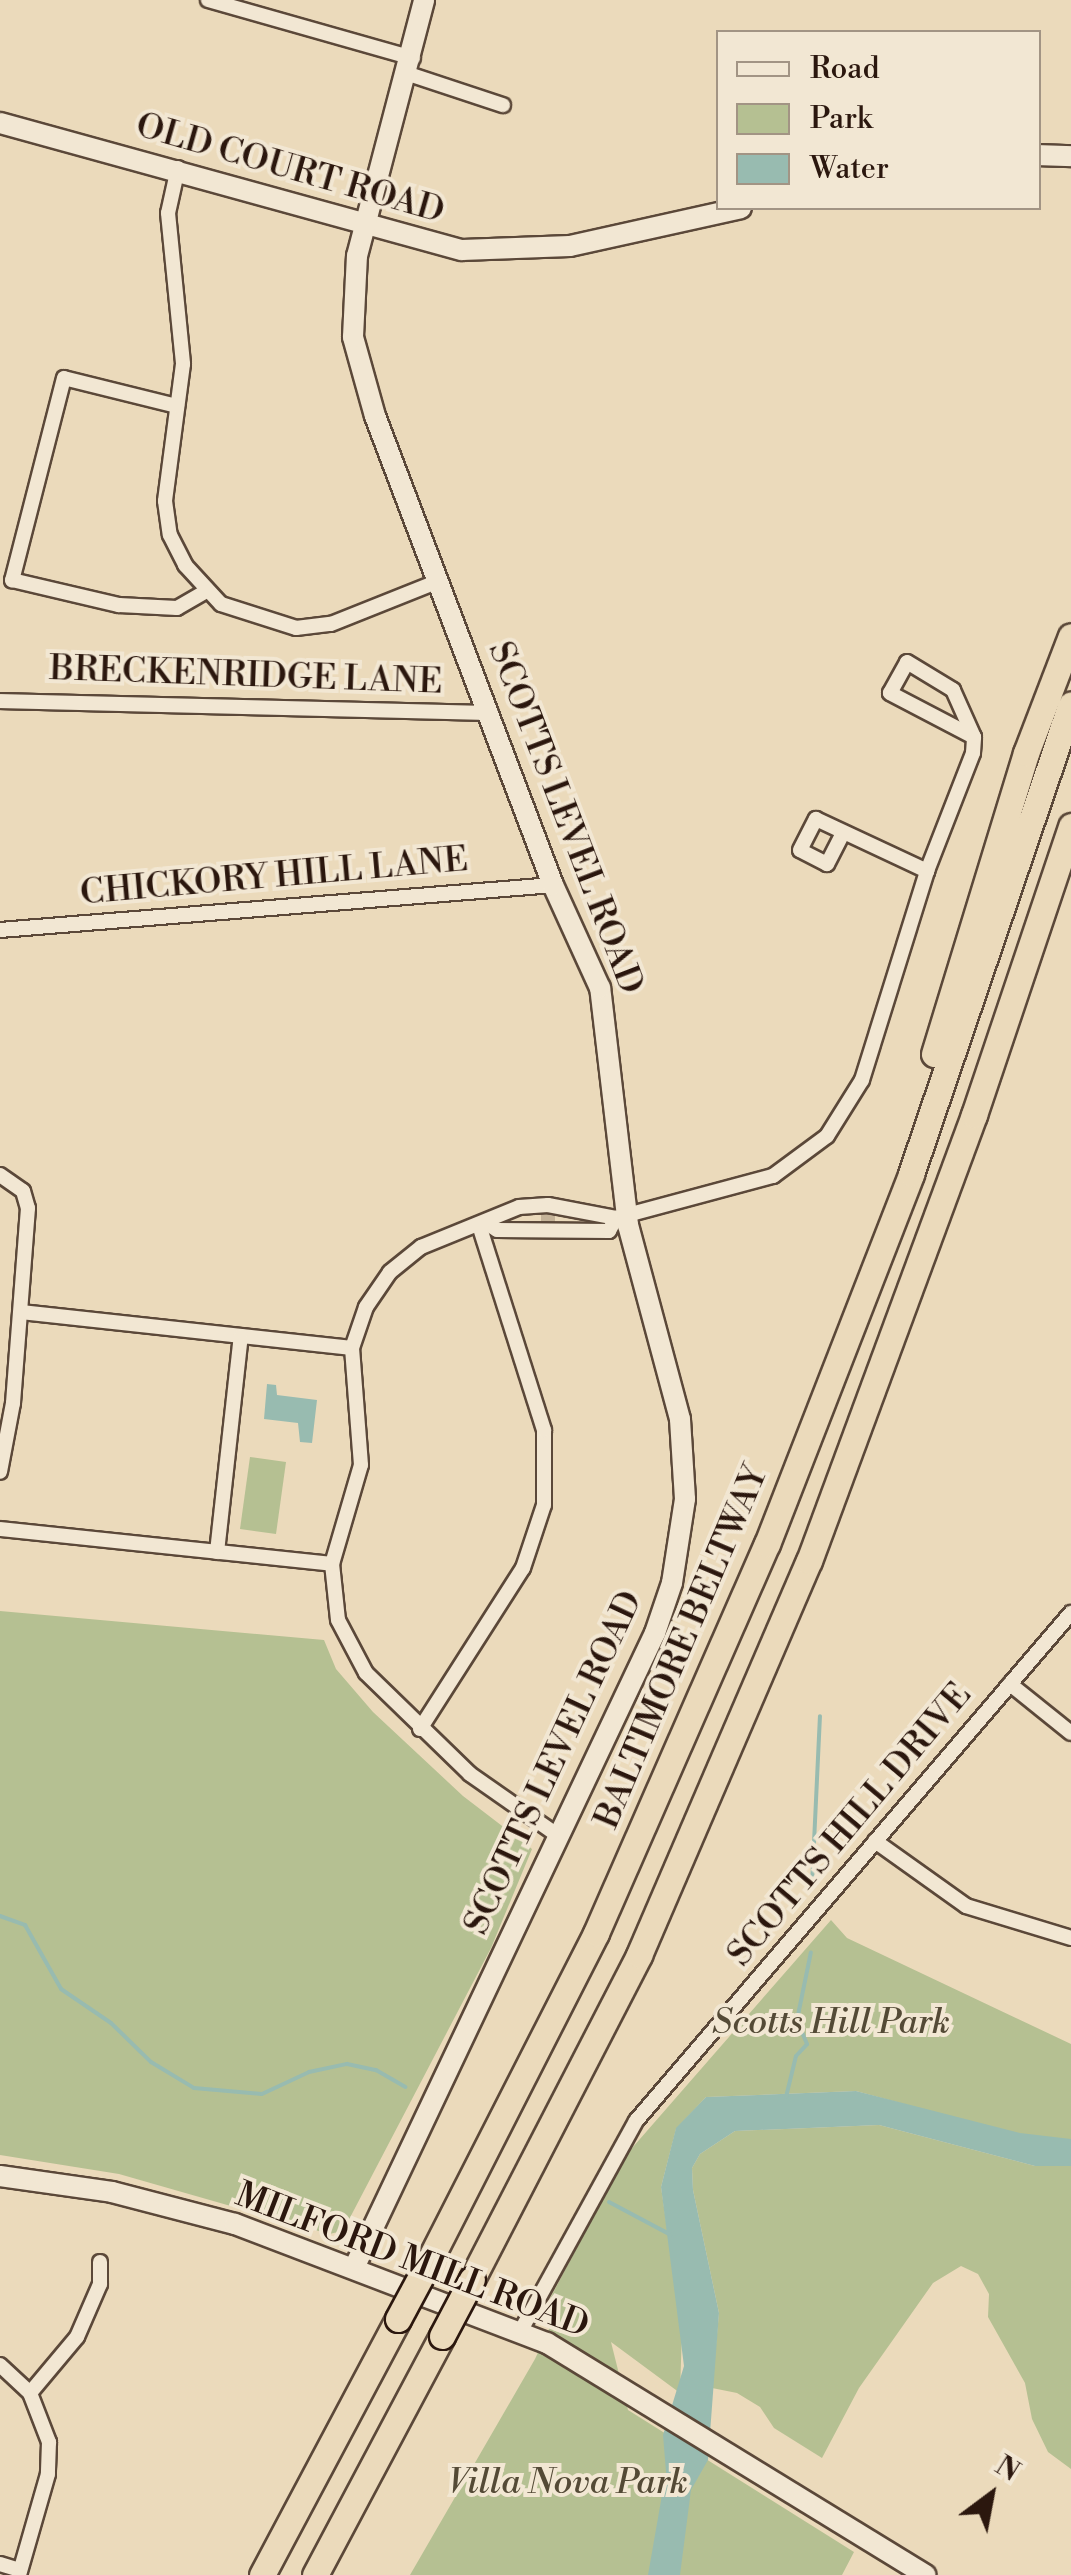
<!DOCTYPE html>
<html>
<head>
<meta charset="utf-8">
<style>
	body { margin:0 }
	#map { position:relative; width:1071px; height:2575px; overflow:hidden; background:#ebdabb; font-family:"Libre Bodoni",serif }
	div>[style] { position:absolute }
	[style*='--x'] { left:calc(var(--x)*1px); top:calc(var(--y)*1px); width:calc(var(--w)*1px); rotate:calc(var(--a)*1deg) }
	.green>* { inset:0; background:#b5c092 }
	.water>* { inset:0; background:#98bbb0 }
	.stream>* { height:4px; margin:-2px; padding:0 2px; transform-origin:2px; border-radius:2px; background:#98bbb0 }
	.street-tunnel>* { height:14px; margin-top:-7px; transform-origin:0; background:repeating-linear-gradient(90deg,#c5b398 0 14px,transparent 0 21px) }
	.roads { filter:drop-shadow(2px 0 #5b4839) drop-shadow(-2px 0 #5b4839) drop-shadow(0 2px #5b4839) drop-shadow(0 -2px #5b4839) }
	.street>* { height:14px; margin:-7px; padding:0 7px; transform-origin:7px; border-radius:7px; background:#f2e7d3 }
	.secondary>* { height:20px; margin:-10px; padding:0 10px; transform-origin:10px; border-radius:10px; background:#f2e7d3 }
	.highway>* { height:25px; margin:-12.5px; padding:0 12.5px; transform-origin:12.5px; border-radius:12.5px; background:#ebdabb }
	.bridges { filter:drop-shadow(2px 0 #2b170e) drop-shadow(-2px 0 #2b170e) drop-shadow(0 2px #2b170e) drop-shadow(0 -2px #2b170e) }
	.highway-bridge>* { height:25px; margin:-12.5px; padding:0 12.5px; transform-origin:12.5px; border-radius:12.5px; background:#ebdabb }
	span { translate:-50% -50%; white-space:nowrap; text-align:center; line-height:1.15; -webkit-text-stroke:8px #f2e7d3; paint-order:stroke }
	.street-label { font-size:35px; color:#2b170e }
	.park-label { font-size:35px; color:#544a36; font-style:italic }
	.legend { position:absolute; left:716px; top:30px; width:325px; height:180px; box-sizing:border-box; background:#f2e7d3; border:2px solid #a29484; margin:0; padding:12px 18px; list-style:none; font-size:30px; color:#2b170e }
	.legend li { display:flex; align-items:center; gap:20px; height:50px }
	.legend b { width:50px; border:2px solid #a29484 }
	.north { position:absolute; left:941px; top:2445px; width:100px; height:100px; -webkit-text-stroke:8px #f2e7d3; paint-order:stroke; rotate:32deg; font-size:28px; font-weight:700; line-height:40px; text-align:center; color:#2b170e }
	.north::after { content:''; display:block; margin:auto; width:35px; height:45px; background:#2b170e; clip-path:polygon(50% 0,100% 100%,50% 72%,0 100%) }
</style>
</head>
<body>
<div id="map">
	<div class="green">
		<i style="clip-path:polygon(250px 1457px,286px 1462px,276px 1534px,240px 1529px)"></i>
		<i style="clip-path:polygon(0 1611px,324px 1640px,336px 1669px,373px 1712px,463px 1796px,532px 1849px,491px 1948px,343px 2231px,329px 2234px,119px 2174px,0 2155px)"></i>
		<i style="clip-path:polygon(831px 1920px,847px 1938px,1071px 2044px,1071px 2149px,856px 2091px,706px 2097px,676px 2129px,661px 2187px,682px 2330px,680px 2393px,611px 2342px,628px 2410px,854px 2552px,842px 2575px,410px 2575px,535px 2359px,550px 2327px,546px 2306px,626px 2155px)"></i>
		<i style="clip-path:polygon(879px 2125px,1035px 2166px,1071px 2166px,1071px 2469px,1048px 2452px,1032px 2419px,1025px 2383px,988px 2317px,989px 2294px,978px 2274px,961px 2266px,933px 2283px,859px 2388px,822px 2458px,774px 2428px,760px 2407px,737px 2393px,712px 2388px,719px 2313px,693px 2190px,692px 2168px,700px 2154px,735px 2131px)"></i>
	</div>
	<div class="water">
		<i style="clip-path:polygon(267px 1384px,276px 1385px,277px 1395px,317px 1400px,312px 1443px,300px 1442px,298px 1423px,264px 1419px)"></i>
		<i style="clip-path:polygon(856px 2091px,1020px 2133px,1071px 2139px,1071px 2166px,1035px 2166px,879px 2125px,735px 2131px,700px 2154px,692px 2168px,693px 2190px,719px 2313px,708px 2460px,691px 2490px,680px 2575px,648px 2575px,666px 2472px,663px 2435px,684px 2366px,661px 2187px,676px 2128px,706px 2097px)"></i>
	</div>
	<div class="stream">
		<i style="--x:812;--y:1885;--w:169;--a:-87.3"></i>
		<i style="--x:0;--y:1916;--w:27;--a:20"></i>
		<i style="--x:25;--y:1925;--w:73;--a:60.6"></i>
		<i style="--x:61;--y:1989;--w:60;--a:34.2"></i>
		<i style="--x:111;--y:2023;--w:56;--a:44.3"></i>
		<i style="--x:151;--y:2062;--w:50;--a:31.2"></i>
		<i style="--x:194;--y:2088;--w:68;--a:5"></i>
		<i style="--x:262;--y:2094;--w:52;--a:-25.1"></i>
		<i style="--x:309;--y:2072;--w:39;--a:-12"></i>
		<i style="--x:347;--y:2064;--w:30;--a:12"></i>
		<i style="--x:376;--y:2070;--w:34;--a:30"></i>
		<i style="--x:786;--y:2097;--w:42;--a:-76.3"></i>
		<i style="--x:796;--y:2056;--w:16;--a:-47"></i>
		<i style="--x:807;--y:2044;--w:26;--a:-113"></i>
		<i style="--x:797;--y:2020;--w:69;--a:-78.4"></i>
		<i style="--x:609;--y:2202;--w:70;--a:28"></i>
	</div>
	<div class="street-tunnel">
		<i style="--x:541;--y:1215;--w:14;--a:0"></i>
	</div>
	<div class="roads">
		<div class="street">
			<i style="--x:208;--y:0;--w:213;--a:15.8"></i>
			<i style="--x:409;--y:74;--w:99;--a:18.3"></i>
			<i style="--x:178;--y:168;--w:46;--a:102.5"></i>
			<i style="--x:168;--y:213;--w:152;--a:84.3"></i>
			<i style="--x:183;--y:364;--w:138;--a:97.5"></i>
			<i style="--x:165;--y:501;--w:34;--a:82"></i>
			<i style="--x:170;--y:535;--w:34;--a:63"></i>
			<i style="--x:185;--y:565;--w:53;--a:47.3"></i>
			<i style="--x:221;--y:604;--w:79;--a:17.7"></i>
			<i style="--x:296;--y:628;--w:35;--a:-7"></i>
			<i style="--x:331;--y:624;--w:116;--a:-21.7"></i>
			<i style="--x:177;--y:406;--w:116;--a:-166.1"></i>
			<i style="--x:64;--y:378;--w:209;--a:104.4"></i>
			<i style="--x:12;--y:580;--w:110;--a:13.2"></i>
			<i style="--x:119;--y:605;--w:58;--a:3"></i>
			<i style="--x:177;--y:608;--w:32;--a:-30"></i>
			<i style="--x:0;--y:701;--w:491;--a:1.4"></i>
			<i style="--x:843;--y:833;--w:35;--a:117"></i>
			<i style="--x:827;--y:864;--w:30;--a:-153"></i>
			<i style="--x:800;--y:850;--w:35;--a:-63"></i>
			<i style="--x:816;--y:819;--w:123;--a:25.1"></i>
			<i style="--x:0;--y:930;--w:555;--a:-4.65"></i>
			<i style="--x:0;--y:1175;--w:28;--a:35"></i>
			<i style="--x:23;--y:1191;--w:18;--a:74"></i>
			<i style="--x:28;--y:1208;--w:196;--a:94.4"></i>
			<i style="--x:13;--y:1403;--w:70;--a:100.7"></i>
			<i style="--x:486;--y:1223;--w:13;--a:32"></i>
			<i style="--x:497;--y:1230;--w:112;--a:0.5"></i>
			<i style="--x:609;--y:1231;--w:15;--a:-62"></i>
			<i style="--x:616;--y:1218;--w:163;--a:-15"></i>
			<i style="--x:773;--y:1176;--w:67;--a:-36.5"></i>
			<i style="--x:827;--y:1136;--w:66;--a:-58"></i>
			<i style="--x:862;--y:1080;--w:219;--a:-72.7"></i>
			<i style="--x:927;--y:871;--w:127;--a:-68.7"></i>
			<i style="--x:973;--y:753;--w:16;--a:-86"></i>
			<i style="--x:974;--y:737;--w:95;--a:-152.4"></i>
			<i style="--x:890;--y:693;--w:35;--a:-61"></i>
			<i style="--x:907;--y:662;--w:54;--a:31.3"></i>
			<i style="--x:953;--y:690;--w:51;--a:65.9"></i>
			<i style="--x:21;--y:1312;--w:333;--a:6.2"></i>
			<i style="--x:0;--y:1529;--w:334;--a:6"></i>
			<i style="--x:217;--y:1552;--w:217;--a:-83.7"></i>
			<i style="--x:1010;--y:1684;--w:78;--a:38.8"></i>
			<i style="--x:420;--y:1729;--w:191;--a:-57.4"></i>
			<i style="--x:523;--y:1568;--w:66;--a:-71.6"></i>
			<i style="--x:544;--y:1505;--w:75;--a:-90"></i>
			<i style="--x:544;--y:1430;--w:215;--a:-107.6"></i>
			<i style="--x:560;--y:1837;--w:110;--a:-145"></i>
			<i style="--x:470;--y:1774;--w:145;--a:-135.8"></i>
			<i style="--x:366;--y:1673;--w:60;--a:-117.8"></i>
			<i style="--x:338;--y:1620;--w:56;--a:-96.1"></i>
			<i style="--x:332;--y:1564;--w:103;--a:-73.7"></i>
			<i style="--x:361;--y:1465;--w:117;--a:-94.4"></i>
			<i style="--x:352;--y:1348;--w:43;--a:-71.1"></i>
			<i style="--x:366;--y:1307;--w:42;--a:-55.6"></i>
			<i style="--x:390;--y:1272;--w:40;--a:-39"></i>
			<i style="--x:421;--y:1247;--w:106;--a:-22.2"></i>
			<i style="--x:519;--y:1207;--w:29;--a:-4"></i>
			<i style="--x:548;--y:1205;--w:69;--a:10.8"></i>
			<i style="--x:875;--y:1841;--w:112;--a:35.5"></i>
			<i style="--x:966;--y:1906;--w:110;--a:16.9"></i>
			<i style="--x:520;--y:2332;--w:241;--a:-61.2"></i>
			<i style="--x:636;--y:2121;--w:669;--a:-49.43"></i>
			<i style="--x:0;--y:2365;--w:41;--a:43"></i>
			<i style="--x:30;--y:2393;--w:53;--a:68.8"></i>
			<i style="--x:49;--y:2442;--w:32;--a:92"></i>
			<i style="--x:48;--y:2474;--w:105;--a:106"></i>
			<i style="--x:30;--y:2393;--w:73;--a:-50"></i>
			<i style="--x:77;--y:2337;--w:58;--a:-66.5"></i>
			<i style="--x:100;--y:2284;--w:22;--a:-90"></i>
			<i style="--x:0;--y:2564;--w:21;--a:17"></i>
		</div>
		<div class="secondary">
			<i style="--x:0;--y:123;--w:479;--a:15.4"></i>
			<i style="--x:462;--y:250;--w:108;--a:-2.1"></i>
			<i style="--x:570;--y:246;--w:175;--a:-12.5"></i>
			<i style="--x:1038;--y:155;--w:33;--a:2"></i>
			<i style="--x:0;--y:2176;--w:113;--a:8.1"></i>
			<i style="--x:112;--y:2192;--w:127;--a:14.6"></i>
			<i style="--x:235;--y:2224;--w:334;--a:20.9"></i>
			<i style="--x:547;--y:2343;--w:444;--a:31.5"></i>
			<i style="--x:354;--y:2268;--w:703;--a:-64.64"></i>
			<i style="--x:655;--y:1633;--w:53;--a:-71.2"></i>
			<i style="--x:672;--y:1583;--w:85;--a:-81.2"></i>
			<i style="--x:685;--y:1499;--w:80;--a:-93.6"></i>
			<i style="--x:680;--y:1419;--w:201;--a:-105"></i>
			<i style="--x:628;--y:1225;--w:239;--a:-96.7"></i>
			<i style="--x:600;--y:988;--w:113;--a:-114.5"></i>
			<i style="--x:553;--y:885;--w:502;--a:-110.78"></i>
			<i style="--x:375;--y:416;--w:82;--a:-105.6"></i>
			<i style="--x:353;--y:337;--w:81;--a:-87.2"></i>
			<i style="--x:357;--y:256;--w:265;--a:-75.3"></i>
		</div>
		<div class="highway">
			<i style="--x:934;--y:1054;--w:315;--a:-73"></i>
			<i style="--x:1026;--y:753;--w:125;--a:-69"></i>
			<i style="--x:428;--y:2263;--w:370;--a:-63"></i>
			<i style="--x:596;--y:1933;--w:425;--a:-66.3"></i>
			<i style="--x:767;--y:1544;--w:397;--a:-68.7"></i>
			<i style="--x:911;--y:1174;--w:496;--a:-71.2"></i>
			<i style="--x:472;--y:2279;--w:365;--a:-62.7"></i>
			<i style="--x:639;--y:1955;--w:429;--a:-66.7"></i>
			<i style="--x:809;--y:1561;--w:476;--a:-69.7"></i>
			<i style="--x:974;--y:1115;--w:305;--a:-71.4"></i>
			<i style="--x:262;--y:2575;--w:290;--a:-62"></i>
			<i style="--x:315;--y:2575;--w:271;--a:-62"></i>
		</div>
	</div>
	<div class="bridges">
		<div class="highway-bridge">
			<i style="--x:398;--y:2319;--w:64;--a:-61.8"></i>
			<i style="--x:442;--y:2336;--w:64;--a:-62.2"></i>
		</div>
	</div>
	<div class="street-label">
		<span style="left:290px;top:169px;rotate:16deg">OLD COURT ROAD</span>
		<span style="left:246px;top:676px;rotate:2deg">BRECKENRIDGE LANE</span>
		<span style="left:565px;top:818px;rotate:69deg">SCOTTS LEVEL ROAD</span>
		<span style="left:274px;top:877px;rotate:-5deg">CHICKORY HILL LANE</span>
		<span style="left:682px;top:1647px;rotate:-67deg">BALTIMORE BELTWAY</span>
		<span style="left:554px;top:1763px;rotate:-65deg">SCOTTS LEVEL ROAD</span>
		<span style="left:850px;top:1825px;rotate:-50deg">SCOTTS HILL DRIVE</span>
		<span style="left:412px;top:2261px;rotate:21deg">MILFORD MILL ROAD</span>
	</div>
	<div class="park-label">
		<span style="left:831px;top:2023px">Scotts Hill Park</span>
		<span style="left:568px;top:2483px">Villa Nova Park</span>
	</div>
	<ul class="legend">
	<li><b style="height:12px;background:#f2e7d3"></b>Road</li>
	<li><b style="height:28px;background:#b5c092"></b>Park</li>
	<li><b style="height:28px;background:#98bbb0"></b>Water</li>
	</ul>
	<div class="north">N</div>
</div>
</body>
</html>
